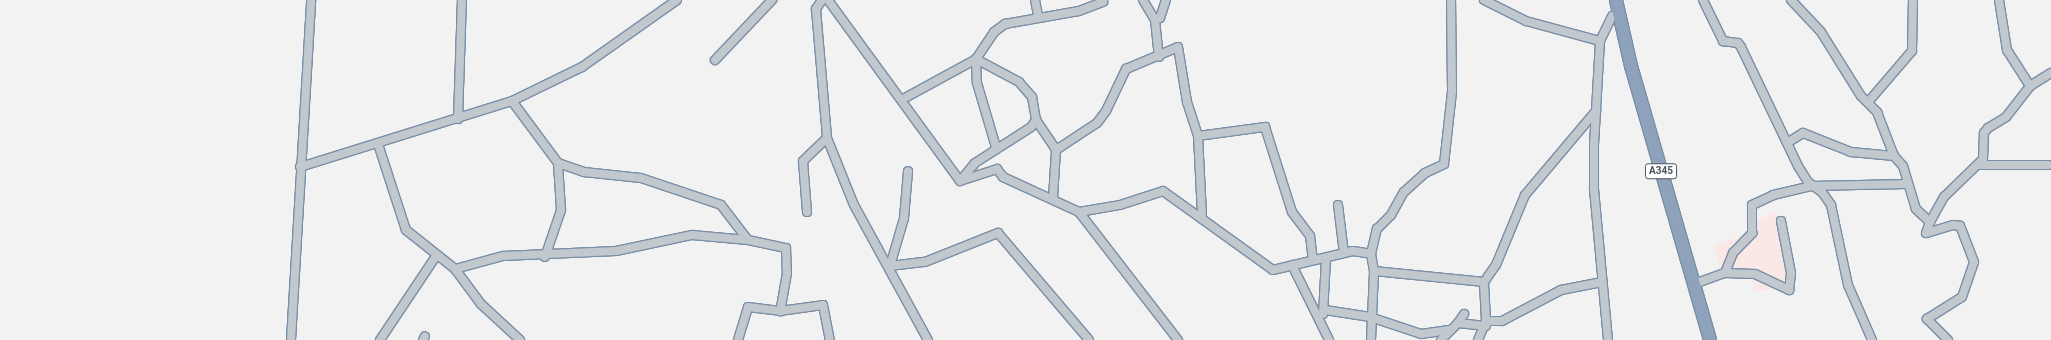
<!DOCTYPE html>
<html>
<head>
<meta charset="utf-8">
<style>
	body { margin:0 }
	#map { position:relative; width:2051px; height:340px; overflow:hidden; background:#f3f2f2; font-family:Roboto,sans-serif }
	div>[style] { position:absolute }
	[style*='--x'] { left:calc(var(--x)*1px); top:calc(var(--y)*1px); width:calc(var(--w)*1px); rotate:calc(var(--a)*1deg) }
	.medical>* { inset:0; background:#f9e8e6 }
	.roads { filter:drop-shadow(1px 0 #798fa7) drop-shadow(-1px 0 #798fa7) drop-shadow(0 1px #798fa7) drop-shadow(0 -1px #798fa7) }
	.minor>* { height:8px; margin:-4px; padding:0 4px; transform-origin:4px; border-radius:4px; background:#c1c8ce }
	.highway>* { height:12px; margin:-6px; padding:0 6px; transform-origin:6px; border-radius:6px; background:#8ea3bb }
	span { translate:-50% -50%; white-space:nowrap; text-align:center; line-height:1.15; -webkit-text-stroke:3px #fff; paint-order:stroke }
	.shield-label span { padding:1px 3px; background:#fff; border:1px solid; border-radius:3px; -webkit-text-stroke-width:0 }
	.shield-label { font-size:10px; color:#4b545d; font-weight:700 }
</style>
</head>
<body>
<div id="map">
	<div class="medical">
		<i style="clip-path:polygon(1777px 211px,1792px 288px,1755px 291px,1751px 275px,1724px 276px,1713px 246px,1757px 230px,1756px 221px)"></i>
	</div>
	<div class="roads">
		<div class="minor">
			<i style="--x:822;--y:0;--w:11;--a:124"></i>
			<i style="--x:816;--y:9;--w:129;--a:85.1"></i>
			<i style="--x:827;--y:138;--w:72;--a:68.1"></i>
			<i style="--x:854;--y:205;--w:154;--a:61.3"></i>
			<i style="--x:828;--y:0;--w:224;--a:53.9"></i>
			<i style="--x:1035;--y:0;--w:16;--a:79"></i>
			<i style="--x:1143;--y:0;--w:23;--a:59"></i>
			<i style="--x:1155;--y:20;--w:37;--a:84"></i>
			<i style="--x:1484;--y:0;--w:47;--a:26.6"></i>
			<i style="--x:1526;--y:21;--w:77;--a:15.1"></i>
			<i style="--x:1703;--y:0;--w:46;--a:64"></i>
			<i style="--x:1723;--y:41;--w:15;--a:8"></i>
			<i style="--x:1738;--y:43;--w:5;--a:53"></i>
			<i style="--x:1741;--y:47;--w:132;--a:64.4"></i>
			<i style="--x:1798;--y:166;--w:19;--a:58"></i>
			<i style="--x:1808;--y:182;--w:17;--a:36"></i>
			<i style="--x:1822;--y:192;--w:16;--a:55"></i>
			<i style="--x:1831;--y:205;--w:82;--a:78"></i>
			<i style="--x:1848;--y:285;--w:60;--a:66.4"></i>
			<i style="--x:1791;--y:0;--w:44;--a:46.8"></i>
			<i style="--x:1821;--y:32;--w:75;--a:58"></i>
			<i style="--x:1861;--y:96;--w:23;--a:45"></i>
			<i style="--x:1877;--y:112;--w:47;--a:68.9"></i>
			<i style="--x:1894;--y:156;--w:13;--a:48"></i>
			<i style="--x:1903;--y:166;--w:45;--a:73.2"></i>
			<i style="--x:1916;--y:209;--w:19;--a:43"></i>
			<i style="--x:1999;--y:0;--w:51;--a:80.9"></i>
			<i style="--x:2007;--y:50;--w:43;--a:57.4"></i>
			<i style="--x:1155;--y:20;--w:5;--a:-22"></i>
			<i style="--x:1160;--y:18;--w:19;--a:-72"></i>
			<i style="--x:976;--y:59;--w:49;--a:28.1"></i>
			<i style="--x:1019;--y:82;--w:20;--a:49"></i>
			<i style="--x:1032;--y:97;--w:23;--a:80"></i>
			<i style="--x:1036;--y:120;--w:36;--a:56"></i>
			<i style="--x:1056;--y:150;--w:48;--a:93.6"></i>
			<i style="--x:976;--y:59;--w:24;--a:88"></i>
			<i style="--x:977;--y:83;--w:67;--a:73.5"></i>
			<i style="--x:715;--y:60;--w:83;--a:-46.5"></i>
			<i style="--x:903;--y:99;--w:83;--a:-28.7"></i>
			<i style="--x:976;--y:59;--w:32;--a:-56"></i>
			<i style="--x:994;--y:32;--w:14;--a:-36"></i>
			<i style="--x:1005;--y:24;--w:75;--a:-10"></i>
			<i style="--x:1079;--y:11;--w:26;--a:-21"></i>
			<i style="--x:512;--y:101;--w:77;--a:53.4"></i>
			<i style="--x:558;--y:163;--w:28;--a:19"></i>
			<i style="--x:584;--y:172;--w:57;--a:6"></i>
			<i style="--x:641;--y:178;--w:84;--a:18.6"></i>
			<i style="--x:721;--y:205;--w:44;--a:52.4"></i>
			<i style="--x:1869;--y:101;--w:66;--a:-49.3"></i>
			<i style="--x:1912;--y:51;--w:51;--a:-88.9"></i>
			<i style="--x:458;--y:119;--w:119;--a:-88.1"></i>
			<i style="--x:1198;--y:136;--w:68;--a:-7.7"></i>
			<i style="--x:1265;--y:127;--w:89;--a:72.4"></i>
			<i style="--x:1292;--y:212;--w:30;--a:53"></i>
			<i style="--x:1310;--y:236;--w:24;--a:83"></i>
			<i style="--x:1787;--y:143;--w:19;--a:-32"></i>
			<i style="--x:1803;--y:133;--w:52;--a:21.6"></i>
			<i style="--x:1851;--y:152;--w:43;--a:5.3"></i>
			<i style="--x:378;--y:144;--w:90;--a:72"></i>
			<i style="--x:406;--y:230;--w:63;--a:38.5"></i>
			<i style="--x:455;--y:269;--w:44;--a:53.4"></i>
			<i style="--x:481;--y:304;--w:53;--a:42.7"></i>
			<i style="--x:1056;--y:150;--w:49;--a:-33.4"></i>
			<i style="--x:1097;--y:123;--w:15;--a:-53"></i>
			<i style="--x:1106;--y:111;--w:47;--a:-64.5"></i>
			<i style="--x:1126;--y:69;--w:56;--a:-22.9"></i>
			<i style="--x:1178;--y:47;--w:56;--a:80.7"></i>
			<i style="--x:1187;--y:102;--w:36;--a:72"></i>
			<i style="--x:1198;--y:136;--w:79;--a:87.1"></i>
			<i style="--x:1979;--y:165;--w:69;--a:0"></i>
			<i style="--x:300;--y:167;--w:222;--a:-17.3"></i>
			<i style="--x:512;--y:101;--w:78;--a:-25.9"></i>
			<i style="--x:582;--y:67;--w:116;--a:-35.2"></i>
			<i style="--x:960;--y:181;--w:39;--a:-18"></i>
			<i style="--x:997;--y:169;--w:10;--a:53"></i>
			<i style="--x:1003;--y:177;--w:84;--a:24.7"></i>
			<i style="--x:1079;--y:212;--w:162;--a:52.3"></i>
			<i style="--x:960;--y:181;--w:23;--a:-50"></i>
			<i style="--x:975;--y:163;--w:67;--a:-32.7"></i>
			<i style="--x:1031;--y:127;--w:9;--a:-54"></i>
			<i style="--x:1338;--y:205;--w:48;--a:82.9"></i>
			<i style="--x:807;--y:212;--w:51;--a:-94.5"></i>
			<i style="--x:803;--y:161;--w:33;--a:-44"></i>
			<i style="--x:1079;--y:212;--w:42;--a:-9.7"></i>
			<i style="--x:1120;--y:205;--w:45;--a:-18"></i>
			<i style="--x:1163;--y:191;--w:135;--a:35.7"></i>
			<i style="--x:1273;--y:270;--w:82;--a:-13.4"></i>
			<i style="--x:1353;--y:251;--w:18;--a:9"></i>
			<i style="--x:545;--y:257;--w:50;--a:-71.2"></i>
			<i style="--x:561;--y:210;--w:47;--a:-93.7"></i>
			<i style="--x:1292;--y:265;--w:84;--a:63.7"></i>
			<i style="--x:890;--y:266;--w:35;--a:-7"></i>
			<i style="--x:925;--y:262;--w:79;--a:-21.7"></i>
			<i style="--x:998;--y:233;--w:140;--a:49.6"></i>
			<i style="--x:890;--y:266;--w:50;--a:-73.7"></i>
			<i style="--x:904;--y:218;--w:47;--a:-85.1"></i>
			<i style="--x:455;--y:269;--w:50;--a:-15.2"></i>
			<i style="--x:503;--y:256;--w:113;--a:-2.5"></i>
			<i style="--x:616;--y:251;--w:78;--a:-11.9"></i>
			<i style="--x:692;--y:235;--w:56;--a:5.1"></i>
			<i style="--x:748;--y:240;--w:39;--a:12"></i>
			<i style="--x:786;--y:248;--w:25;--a:88"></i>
			<i style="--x:787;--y:273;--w:39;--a:100"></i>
			<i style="--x:1374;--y:271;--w:111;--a:5.7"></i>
			<i style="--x:1725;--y:273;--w:30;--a:2"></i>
			<i style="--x:1755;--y:274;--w:38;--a:25"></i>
			<i style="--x:1789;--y:290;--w:17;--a:-83"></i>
			<i style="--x:1791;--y:273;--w:53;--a:-100.9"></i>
			<i style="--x:1694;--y:284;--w:33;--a:-20"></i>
			<i style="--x:1725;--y:273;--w:22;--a:-68"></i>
			<i style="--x:1733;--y:253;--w:28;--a:-46"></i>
			<i style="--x:1752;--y:233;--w:28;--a:-90"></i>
			<i style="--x:1752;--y:205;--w:23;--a:-25"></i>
			<i style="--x:1773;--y:195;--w:39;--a:-13"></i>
			<i style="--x:1811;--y:186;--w:96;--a:-1.2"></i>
			<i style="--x:1325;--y:310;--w:46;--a:8.8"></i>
			<i style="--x:1370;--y:317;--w:54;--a:18.4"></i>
			<i style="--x:1421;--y:334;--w:30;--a:-8"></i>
			<i style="--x:1323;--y:314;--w:56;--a:-86.9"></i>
			<i style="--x:1486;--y:321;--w:16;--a:0"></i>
			<i style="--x:1502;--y:321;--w:67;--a:-27.7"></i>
			<i style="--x:1561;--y:290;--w:42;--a:-11"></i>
			<i style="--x:1458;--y:323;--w:11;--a:-56"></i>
			<i style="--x:291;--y:340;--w:341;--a:-86.6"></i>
			<i style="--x:380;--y:340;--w:101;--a:-56.3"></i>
			<i style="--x:423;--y:340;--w:4;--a:-63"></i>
			<i style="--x:738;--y:340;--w:34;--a:-73"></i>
			<i style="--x:748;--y:307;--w:32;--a:7"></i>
			<i style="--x:780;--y:311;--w:43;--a:-7.9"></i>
			<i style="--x:823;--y:305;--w:36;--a:79"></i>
			<i style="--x:1371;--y:340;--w:69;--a:-87.5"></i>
			<i style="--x:1374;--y:271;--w:17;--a:-100"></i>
			<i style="--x:1371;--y:254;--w:26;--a:-77"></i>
			<i style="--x:1377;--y:229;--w:20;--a:-45"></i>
			<i style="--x:1391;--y:215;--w:26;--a:-61"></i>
			<i style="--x:1404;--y:192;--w:28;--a:-42"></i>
			<i style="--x:1425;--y:173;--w:21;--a:-25"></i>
			<i style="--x:1444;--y:164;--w:73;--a:-83.7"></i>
			<i style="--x:1452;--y:91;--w:91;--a:-90.6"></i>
			<i style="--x:1441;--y:340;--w:24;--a:-45"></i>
			<i style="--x:1458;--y:323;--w:28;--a:6"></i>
			<i style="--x:1478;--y:340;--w:21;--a:-67"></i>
			<i style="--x:1486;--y:321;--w:39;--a:-93"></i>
			<i style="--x:1484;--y:282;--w:21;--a:-55"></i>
			<i style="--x:1496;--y:265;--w:76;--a:-67.5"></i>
			<i style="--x:1525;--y:195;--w:110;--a:-49.8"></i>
			<i style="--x:1608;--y:340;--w:153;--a:-95.3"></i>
			<i style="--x:1594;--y:188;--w:43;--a:-90"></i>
			<i style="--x:1594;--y:145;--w:104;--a:-86.7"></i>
			<i style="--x:1600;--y:41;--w:28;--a:-64"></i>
			<i style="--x:1948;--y:340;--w:30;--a:-135"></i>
			<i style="--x:1927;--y:319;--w:41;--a:-32.2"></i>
			<i style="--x:1962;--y:297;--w:37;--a:-71"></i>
			<i style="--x:1974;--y:262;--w:39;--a:-111"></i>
			<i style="--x:1960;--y:226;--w:7;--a:-172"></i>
			<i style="--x:1953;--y:225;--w:28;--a:163"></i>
			<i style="--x:1926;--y:233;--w:12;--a:-70"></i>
			<i style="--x:1930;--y:222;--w:29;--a:-61"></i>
			<i style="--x:1944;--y:197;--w:54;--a:-44.3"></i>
			<i style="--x:1983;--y:159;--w:26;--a:-88"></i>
			<i style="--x:1984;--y:133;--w:6;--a:-51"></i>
			<i style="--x:1988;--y:128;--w:21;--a:-31"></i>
			<i style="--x:2006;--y:117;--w:39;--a:-52"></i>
			<i style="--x:2030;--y:86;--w:25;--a:-32"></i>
		</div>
		<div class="highway">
			<i style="--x:1616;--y:0;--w:68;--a:77.2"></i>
			<i style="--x:1631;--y:66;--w:285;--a:73.9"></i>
		</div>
	</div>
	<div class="shield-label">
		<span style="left:1661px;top:171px">A345</span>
	</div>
</div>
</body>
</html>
